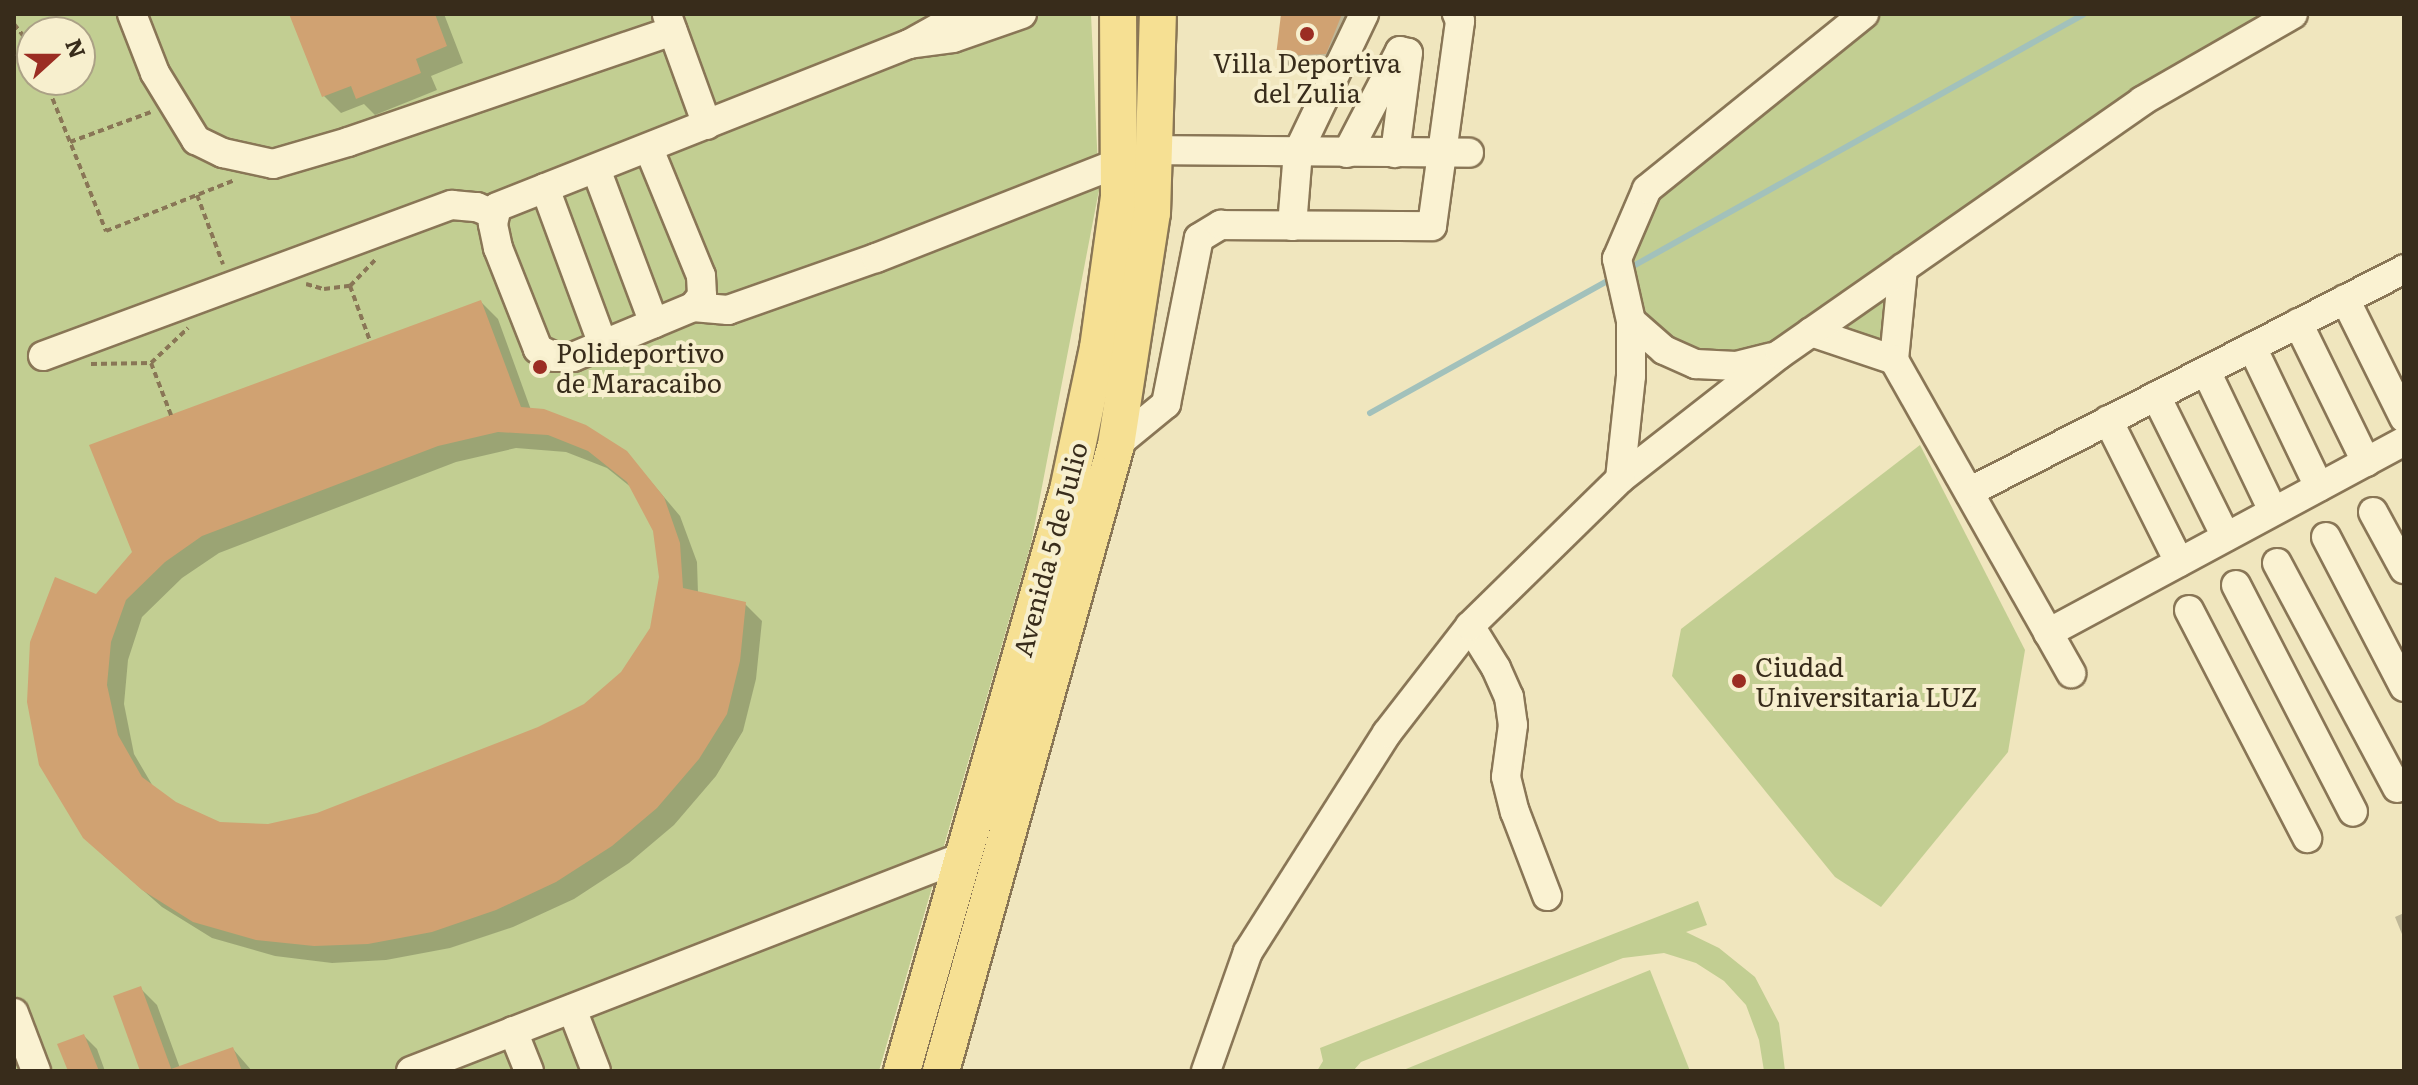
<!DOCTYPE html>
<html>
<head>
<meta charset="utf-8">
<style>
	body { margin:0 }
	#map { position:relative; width:2418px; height:1085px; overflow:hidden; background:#f0e6be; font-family:Literata,serif }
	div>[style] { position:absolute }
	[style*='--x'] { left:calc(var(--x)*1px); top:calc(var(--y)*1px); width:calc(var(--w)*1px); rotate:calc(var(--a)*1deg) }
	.green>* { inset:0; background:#c2ce92 }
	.shadow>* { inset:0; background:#0003 }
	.stream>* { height:6px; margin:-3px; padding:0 3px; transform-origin:3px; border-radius:3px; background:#a2c1bb }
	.building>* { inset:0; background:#d0a272 }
	.path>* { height:4px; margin-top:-2px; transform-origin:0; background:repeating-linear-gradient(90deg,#897656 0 6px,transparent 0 10px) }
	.roads { filter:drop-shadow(2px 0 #897656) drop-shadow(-2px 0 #897656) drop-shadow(0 2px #897656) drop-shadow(0 -2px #897656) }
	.minor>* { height:28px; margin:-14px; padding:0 14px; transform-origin:14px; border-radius:14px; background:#faf2d2 }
	.major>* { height:36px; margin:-18px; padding:0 18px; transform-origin:18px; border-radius:18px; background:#f6e093 }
	.dots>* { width:22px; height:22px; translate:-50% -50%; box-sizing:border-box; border:4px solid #f7efce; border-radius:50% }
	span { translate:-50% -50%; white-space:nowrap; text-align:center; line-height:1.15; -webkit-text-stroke:8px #f7efce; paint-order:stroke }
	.poi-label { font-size:26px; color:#382c1b }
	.left { translate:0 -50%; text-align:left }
	.street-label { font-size:26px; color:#382c1b }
	.frame { position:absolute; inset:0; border:16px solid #382c1b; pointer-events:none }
	.north { position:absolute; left:16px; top:16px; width:80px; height:80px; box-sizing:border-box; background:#f7efce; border:2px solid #aba186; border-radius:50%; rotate:69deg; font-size:22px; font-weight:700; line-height:32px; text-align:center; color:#382c1b }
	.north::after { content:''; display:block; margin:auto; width:28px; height:36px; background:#9b2d23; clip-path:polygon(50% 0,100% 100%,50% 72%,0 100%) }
</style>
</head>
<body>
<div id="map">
	<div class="green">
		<i style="clip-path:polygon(evenodd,14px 14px,1091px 14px,1099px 190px,1031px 544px,879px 1071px,14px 1071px,14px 14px,32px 32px,80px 32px,80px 80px,32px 80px,32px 32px)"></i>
		<i style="clip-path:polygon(1881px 14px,2273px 14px,1784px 337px,1739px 355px,1701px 354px,1663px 336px,1638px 300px,1628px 259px,1653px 197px)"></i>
		<i style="clip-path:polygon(1895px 287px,1890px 349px,1836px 329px)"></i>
		<i style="clip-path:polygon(1920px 445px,2025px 650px,2008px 752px,1881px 907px,1835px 877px,1672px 676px,1681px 629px)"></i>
		<i style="clip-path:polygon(1698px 901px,1707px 925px,1686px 932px,1719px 948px,1755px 977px,1779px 1023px,1785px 1071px,1764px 1071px,1759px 1040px,1746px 1005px,1724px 981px,1696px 963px,1664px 953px,1623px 958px,1361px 1062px,1353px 1071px,1317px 1071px,1323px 1061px,1320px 1048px)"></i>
		<i style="clip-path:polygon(1650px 970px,1690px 1071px,1401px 1071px)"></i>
	</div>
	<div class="shadow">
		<i style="clip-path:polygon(291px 14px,444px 14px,463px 63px,431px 76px,437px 90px,375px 115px,364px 104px,341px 113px,324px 96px)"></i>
		<i style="clip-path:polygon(1283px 14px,1367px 14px,1343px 70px,1295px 72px,1278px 56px)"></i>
		<i style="clip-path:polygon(evenodd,481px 302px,498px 319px,531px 410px,626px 452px,680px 516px,697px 562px,698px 593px,745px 604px,762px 621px,756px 679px,743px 731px,716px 776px,674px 825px,629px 863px,574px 899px,513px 927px,450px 948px,386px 960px,332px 963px,275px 956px,212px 938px,162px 907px,103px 855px,96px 596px,481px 302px,516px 448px,566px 452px,607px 468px,632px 488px,655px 530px,661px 577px,652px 629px,623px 674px,585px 705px,538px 729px,318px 815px,268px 826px,220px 824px,175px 803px,154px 788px,134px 754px,124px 704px,128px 660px,142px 617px,182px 578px,219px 553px,456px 462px,516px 448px)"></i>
		<i style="clip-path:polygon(2404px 913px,2404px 939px,2395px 917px)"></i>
		<i style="clip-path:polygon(140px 988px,157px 1005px,180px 1068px,233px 1049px,252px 1071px,143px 1071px)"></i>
		<i style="clip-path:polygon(84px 1036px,97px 1049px,105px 1071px,70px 1071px)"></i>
	</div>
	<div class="stream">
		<i style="--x:1628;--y:269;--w:522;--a:-29.21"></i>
		<i style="--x:1370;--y:413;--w:279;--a:-29.1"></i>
	</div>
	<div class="building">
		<i style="clip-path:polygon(289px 14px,435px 14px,447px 46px,416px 59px,421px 73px,356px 99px,351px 86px,322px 97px)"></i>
		<i style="clip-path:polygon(1281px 14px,1342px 14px,1326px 54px,1276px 56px)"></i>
		<i style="clip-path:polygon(evenodd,481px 300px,521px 407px,544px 409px,586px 425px,627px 451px,664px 497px,680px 543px,683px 588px,746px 602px,740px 661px,727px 714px,699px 759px,657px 808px,612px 846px,556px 882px,496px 910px,432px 932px,368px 944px,314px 946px,256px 940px,193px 922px,142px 890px,83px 838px,39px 765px,27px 702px,30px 642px,55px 577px,96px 594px,132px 552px,89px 445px,481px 300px,498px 432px,548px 435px,588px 451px,627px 482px,653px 531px,659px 577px,650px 628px,621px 672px,584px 704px,538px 727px,317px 813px,268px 824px,220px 822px,176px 802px,142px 777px,118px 735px,107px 685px,111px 642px,126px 600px,165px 562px,202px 536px,438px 446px,498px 432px)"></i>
		<i style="clip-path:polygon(141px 986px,172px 1071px,140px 1071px,113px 996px)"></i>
		<i style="clip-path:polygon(84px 1034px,99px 1071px,68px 1071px,57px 1044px)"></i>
		<i style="clip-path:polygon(233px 1047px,242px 1071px,172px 1071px,171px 1069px)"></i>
	</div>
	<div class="path">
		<i style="--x:14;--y:24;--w:29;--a:52"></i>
		<i style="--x:45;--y:80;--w:163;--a:68"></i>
		<i style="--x:106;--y:231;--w:139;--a:-21.6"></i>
		<i style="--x:70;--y:142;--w:86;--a:-20.3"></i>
		<i style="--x:197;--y:195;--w:74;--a:69.4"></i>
		<i style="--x:306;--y:284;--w:19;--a:16"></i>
		<i style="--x:324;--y:289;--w:26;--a:-7"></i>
		<i style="--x:350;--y:286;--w:39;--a:-46"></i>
		<i style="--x:350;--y:286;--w:59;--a:70"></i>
		<i style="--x:151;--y:363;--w:56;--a:69"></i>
		<i style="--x:91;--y:364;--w:60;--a:-1"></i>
		<i style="--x:151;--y:363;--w:51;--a:-43.4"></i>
	</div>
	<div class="roads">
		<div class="minor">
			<i style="--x:132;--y:14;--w:63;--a:68.7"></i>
			<i style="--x:155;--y:73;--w:79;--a:58.5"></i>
			<i style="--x:196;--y:140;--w:30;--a:26"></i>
			<i style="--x:223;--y:153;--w:51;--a:12.4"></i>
			<i style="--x:273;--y:164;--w:78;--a:-16.3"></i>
			<i style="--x:348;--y:142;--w:343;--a:-18.9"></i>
			<i style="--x:963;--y:14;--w:62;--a:150.9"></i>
			<i style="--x:909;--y:44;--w:44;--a:-7.8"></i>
			<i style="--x:953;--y:38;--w:73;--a:-19.2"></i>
			<i style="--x:667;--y:15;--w:117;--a:70"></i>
			<i style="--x:649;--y:149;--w:137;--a:67.7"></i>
			<i style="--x:701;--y:276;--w:20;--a:87"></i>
			<i style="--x:702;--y:296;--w:14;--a:129"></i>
			<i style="--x:693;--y:307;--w:130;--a:157.4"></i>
			<i style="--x:573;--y:357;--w:18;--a:180"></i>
			<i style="--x:555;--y:357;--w:19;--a:-155"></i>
			<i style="--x:538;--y:349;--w:109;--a:-111.6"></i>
			<i style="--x:498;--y:248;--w:25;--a:-102"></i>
			<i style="--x:493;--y:224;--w:17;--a:-77"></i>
			<i style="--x:497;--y:207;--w:443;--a:-21.6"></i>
			<i style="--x:1155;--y:150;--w:314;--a:0.5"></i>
			<i style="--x:1347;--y:153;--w:115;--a:-62.5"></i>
			<i style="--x:1400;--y:51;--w:8;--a:14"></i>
			<i style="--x:1408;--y:53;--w:101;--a:97.4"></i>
			<i style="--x:596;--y:169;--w:165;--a:69.4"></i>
			<i style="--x:545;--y:188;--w:167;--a:69.7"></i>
			<i style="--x:1292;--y:226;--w:74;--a:-85.4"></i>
			<i style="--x:1298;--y:152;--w:153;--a:-64.4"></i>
			<i style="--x:1903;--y:268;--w:92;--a:95.6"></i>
			<i style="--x:1894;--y:360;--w:360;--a:60.5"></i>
			<i style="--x:2345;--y:299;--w:133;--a:63.6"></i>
			<i style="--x:693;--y:307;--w:35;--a:5"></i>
			<i style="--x:728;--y:310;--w:157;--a:-19.4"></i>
			<i style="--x:876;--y:258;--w:261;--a:-21.4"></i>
			<i style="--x:1631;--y:321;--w:44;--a:41.3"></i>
			<i style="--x:1664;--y:350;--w:35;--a:24"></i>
			<i style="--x:1696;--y:364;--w:40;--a:2.9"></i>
			<i style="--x:1736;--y:366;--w:36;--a:-14"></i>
			<i style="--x:2298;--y:323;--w:155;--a:63.9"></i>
			<i style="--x:1811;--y:332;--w:88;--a:18.6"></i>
			<i style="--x:2252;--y:347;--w:155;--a:64.4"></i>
			<i style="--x:43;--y:356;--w:436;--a:-20.3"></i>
			<i style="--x:452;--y:205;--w:25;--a:5"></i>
			<i style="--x:477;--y:207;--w:17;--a:24"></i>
			<i style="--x:2206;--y:371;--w:155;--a:64.4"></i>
			<i style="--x:2156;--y:396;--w:157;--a:63.6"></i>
			<i style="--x:2108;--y:420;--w:159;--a:63.4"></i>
			<i style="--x:1116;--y:445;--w:65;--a:-39.4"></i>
			<i style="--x:1166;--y:404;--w:169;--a:-78.8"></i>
			<i style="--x:1199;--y:238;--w:26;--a:-31"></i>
			<i style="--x:1221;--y:225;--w:211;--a:0.3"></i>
			<i style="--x:1432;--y:226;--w:207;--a:-82.2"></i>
			<i style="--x:1460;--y:21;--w:8;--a:-113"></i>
			<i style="--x:1620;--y:479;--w:203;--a:-38"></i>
			<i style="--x:1780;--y:354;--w:442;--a:-34.9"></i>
			<i style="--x:2142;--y:101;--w:174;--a:-29.9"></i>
			<i style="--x:1969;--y:492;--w:489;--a:-27.1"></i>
			<i style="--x:2373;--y:512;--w:65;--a:61.5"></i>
			<i style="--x:2326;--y:537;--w:169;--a:62.5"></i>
			<i style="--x:2277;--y:563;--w:255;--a:61.9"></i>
			<i style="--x:2236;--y:585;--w:255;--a:62.7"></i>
			<i style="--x:2189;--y:610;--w:257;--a:62.6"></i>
			<i style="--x:1470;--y:626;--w:49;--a:58.2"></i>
			<i style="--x:1496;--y:668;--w:32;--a:66"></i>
			<i style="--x:1509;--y:697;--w:28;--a:82"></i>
			<i style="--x:1513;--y:725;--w:52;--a:97.7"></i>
			<i style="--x:1506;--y:777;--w:36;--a:76"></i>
			<i style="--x:1515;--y:812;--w:90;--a:69.1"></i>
			<i style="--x:2048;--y:633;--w:404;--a:-28.3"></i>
			<i style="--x:572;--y:1009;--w:66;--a:68.8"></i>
			<i style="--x:14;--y:1013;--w:62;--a:69.2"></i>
			<i style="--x:513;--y:1031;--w:43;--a:68.2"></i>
			<i style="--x:411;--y:1071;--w:591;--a:-21.23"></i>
			<i style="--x:1206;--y:1071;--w:126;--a:-70.6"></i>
			<i style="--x:1248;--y:952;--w:259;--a:-57.6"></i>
			<i style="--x:1387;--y:733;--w:135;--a:-52.2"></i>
			<i style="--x:1470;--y:626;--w:210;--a:-44.4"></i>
			<i style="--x:1620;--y:479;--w:104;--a:-83.9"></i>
			<i style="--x:1631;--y:376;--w:55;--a:-90"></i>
			<i style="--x:1631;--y:321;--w:64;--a:-102.7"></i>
			<i style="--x:1617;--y:259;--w:76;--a:-66.8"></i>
			<i style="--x:1647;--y:189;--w:279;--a:-38.9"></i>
		</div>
		<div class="major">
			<i style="--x:902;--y:1071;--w:604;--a:-74.05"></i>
			<i style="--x:1068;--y:490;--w:145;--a:-78.1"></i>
			<i style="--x:1098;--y:348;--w:152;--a:-82.1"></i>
			<i style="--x:1119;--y:197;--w:183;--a:-90.3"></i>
			<i style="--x:941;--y:1071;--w:650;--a:-74.38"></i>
			<i style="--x:1116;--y:445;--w:235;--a:-81.2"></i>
			<i style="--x:1152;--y:213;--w:199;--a:-88.3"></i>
		</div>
	</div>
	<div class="dots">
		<i style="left:1307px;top:34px;background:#9b2d23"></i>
		<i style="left:540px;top:367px;background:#9b2d23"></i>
		<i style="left:1739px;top:681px;background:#9b2d23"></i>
	</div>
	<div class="poi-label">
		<span style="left:1307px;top:77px">Villa Deportiva<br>del Zulia</span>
		<span class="left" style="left:556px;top:367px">Polideportivo<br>de Maracaibo</span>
		<span class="left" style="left:1755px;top:681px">Ciudad<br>Universitaria LUZ</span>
	</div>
	<div class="street-label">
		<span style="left:1049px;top:549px;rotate:-75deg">Avenida 5 de Julio</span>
	</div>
	<div class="frame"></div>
	<div class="north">N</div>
</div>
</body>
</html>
